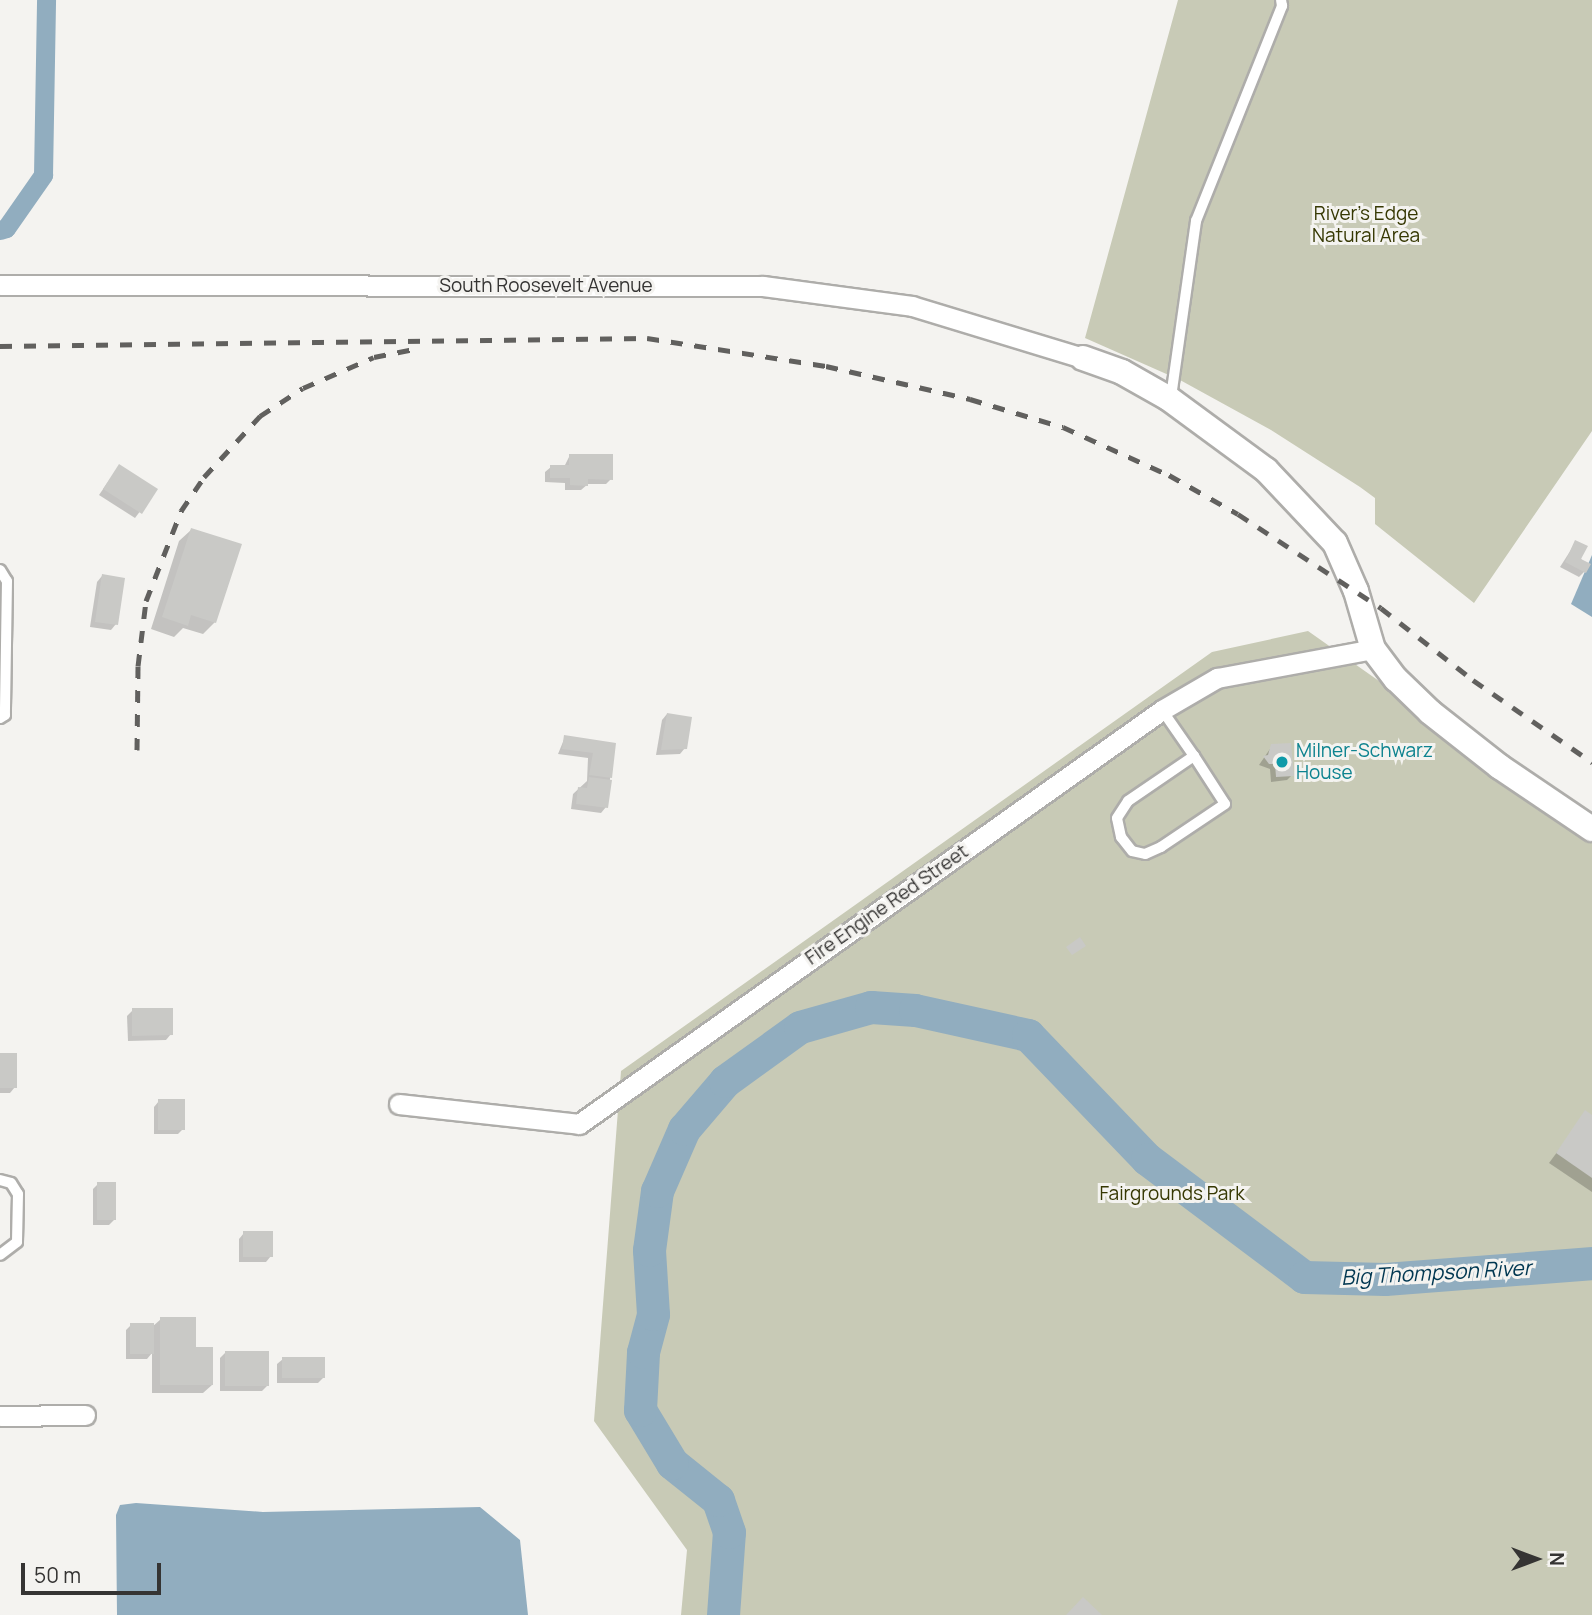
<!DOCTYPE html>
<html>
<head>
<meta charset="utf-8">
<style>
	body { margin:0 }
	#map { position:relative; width:1592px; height:1615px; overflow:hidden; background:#f4f3f0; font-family:Manrope,sans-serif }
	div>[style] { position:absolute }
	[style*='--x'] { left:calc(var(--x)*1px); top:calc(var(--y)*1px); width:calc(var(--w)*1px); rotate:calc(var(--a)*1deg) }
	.green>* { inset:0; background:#c8cab6 }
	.water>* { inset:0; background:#91adbf }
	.shadow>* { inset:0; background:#0003 }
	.canal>* { height:19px; margin:-9.5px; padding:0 9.5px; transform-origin:9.5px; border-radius:9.5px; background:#91adbf }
	.river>* { height:33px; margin:-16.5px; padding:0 16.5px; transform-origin:16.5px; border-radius:16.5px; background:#91adbf }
	.building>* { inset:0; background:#c9c9c6 }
	.roads { filter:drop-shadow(2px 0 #aeadaa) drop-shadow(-2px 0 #aeadaa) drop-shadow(0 2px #aeadaa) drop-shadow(0 -2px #aeadaa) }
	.service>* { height:10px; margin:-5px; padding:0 5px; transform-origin:5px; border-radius:5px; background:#fff }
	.minor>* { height:19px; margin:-9.5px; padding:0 9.5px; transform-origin:9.5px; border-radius:9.5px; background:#fff }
	.tertiary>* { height:24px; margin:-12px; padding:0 12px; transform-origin:12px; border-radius:12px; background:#fff }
	.rail>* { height:5px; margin-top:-2.5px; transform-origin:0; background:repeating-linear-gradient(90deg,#61605e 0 12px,transparent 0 24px) }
	.dots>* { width:19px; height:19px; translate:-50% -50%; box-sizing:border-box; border:4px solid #f4f3f0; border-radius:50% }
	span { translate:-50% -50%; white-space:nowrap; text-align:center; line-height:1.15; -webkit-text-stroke:6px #f4f3f0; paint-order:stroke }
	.park-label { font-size:19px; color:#363803 }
	.street-label { font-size:19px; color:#353433 }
	.culture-label { font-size:19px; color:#0d838f }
	.left { translate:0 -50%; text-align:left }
	.water-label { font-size:21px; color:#003751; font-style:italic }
	.north { position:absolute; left:1501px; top:1524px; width:70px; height:70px; -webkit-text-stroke:5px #f4f3f0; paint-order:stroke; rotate:90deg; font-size:19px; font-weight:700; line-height:28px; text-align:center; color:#353433 }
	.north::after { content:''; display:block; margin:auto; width:24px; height:32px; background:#353433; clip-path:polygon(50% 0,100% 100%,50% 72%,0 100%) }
	.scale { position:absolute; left:21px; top:1563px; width:140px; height:32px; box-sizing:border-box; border:4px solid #353433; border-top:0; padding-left:9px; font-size:21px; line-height:24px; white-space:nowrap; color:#353433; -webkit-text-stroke:5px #f4f3f0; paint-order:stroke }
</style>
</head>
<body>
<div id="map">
	<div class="green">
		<i style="clip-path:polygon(1178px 0,1592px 0,1592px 431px,1474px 603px,1375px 524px,1375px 498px,1360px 487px,1271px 430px,1180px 380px,1085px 338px)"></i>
		<i style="clip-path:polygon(1308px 631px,1592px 831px,1592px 1615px,681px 1615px,687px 1550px,594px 1421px,621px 1071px,1212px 652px)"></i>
	</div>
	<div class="water">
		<i style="clip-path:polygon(1592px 555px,1592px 617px,1571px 604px)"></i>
		<i style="clip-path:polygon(136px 1503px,263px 1512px,480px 1507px,520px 1540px,528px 1615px,117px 1615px,116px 1515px,120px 1505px)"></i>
	</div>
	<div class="shadow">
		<i style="clip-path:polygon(570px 455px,611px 479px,606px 484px,588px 484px,581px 490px,565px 490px,565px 483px,545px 482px,545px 472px,551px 467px,564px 467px)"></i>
		<i style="clip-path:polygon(119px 466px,156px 490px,135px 518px,99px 495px)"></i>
		<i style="clip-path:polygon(191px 530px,215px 622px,203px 634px,183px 628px,174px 637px,151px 629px,179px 541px)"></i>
		<i style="clip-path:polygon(1576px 542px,1585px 571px,1579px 577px,1560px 567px)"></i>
		<i style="clip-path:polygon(102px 576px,116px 624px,111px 630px,90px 627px,97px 582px)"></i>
		<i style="clip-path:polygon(667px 714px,685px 748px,680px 754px,656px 755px,662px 720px)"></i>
		<i style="clip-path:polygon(565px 737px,615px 744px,606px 807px,601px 813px,571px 809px,573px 794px,587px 781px,588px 758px,558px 754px)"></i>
		<i style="clip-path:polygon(1272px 746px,1292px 775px,1287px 780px,1271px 782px,1270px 769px,1259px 765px)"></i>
		<i style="clip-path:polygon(133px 1010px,171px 1034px,166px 1040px,128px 1041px,127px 1016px)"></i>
		<i style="clip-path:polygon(0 1055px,15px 1087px,10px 1093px,0 1093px)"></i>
		<i style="clip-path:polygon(159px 1101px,183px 1129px,178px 1134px,154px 1134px,154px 1107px)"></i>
		<i style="clip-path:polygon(1586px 1113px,1592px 1117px,1592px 1192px,1549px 1163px)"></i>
		<i style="clip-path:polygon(98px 1184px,114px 1220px,109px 1225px,93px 1225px,93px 1189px)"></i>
		<i style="clip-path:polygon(244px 1233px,271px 1256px,266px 1262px,239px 1262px,239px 1239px)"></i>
		<i style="clip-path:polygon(161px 1319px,212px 1385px,203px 1393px,152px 1393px,152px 1353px,147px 1359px,126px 1359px,126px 1330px,131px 1325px,152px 1327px)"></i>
		<i style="clip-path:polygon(225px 1353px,267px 1386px,262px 1391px,220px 1391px,220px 1358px)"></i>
		<i style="clip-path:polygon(283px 1359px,323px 1378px,318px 1383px,277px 1383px,277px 1364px)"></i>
	</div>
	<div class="canal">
		<i style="--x:0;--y:230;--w:6;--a:-18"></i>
		<i style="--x:6;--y:228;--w:65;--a:-55.1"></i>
		<i style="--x:43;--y:175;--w:175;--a:-89"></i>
	</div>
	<div class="river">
		<i style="--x:723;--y:1615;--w:83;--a:-85.9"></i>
		<i style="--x:729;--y:1532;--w:34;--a:-109"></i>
		<i style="--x:718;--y:1500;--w:59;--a:-141.2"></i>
		<i style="--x:672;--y:1463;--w:62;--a:-121.1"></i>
		<i style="--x:640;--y:1410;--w:58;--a:-87"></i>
		<i style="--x:643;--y:1352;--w:39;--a:-75"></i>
		<i style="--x:653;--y:1314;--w:64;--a:-93.6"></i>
		<i style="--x:649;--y:1250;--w:60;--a:-82.3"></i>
		<i style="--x:657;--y:1191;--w:68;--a:-66.5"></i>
		<i style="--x:684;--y:1129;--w:63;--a:-49.5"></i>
		<i style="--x:725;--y:1081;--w:92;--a:-35.8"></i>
		<i style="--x:800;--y:1027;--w:74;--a:-15.7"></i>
		<i style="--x:871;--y:1007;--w:44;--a:3.9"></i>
		<i style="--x:915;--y:1010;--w:116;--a:12.5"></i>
		<i style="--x:1028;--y:1035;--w:172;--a:46.2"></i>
		<i style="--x:1147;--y:1159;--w:196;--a:36.9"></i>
		<i style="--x:1304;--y:1277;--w:81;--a:1.4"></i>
		<i style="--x:1385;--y:1279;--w:208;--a:-4.4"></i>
	</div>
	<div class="building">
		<i style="clip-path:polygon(569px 454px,613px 454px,613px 480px,588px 479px,588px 486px,570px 485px,570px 478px,550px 478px,550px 465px,569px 465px)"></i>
		<i style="clip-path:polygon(119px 464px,158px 489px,142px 514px,103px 489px)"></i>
		<i style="clip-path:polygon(191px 528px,242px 544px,216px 623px,191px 615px,188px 626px,162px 617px)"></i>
		<i style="clip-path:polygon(1575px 540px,1588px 546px,1581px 559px,1591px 564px,1586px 573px,1565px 562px)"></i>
		<i style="clip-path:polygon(102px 574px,125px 578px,118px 625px,95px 622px)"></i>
		<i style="clip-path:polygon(667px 713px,692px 717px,687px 749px,661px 750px)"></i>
		<i style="clip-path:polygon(564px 735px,616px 743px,612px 778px,589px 775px,593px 753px,562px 749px)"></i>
		<i style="clip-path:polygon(1291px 743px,1294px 776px,1276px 777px,1275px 764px,1269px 764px,1263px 756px,1268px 755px,1271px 744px)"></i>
		<i style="clip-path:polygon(589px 777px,612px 780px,608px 808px,576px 804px,578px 787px,587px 788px)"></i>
		<i style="clip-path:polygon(1080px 937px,1086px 946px,1072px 955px,1066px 947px)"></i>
		<i style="clip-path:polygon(132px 1008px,173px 1008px,173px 1035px,132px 1036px)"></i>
		<i style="clip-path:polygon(0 1053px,17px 1053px,17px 1088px,0 1088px)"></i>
		<i style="clip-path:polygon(158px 1099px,185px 1099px,185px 1130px,158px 1130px)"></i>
		<i style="clip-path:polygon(1585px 1110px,1592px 1115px,1592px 1178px,1556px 1153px)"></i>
		<i style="clip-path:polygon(97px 1182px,116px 1182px,116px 1220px,97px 1220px)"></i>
		<i style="clip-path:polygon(243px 1231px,273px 1231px,273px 1257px,243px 1257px)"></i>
		<i style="clip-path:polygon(160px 1317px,196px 1317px,196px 1347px,213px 1347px,213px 1385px,160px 1385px)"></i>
		<i style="clip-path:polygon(130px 1323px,154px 1323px,154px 1354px,130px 1354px)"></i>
		<i style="clip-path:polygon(225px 1351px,269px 1351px,269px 1386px,225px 1386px)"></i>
		<i style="clip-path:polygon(282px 1357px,325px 1357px,325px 1378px,282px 1378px)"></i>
		<i style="clip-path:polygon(1083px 1597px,1102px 1615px,1066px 1615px)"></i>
	</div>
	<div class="roads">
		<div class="service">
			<i style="--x:1171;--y:397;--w:178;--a:-81.9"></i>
			<i style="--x:1196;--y:221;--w:232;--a:-68.2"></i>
			<i style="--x:1282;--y:6;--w:6;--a:-99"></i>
			<i style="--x:0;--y:570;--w:13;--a:58"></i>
			<i style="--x:7;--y:581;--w:134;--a:90.9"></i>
			<i style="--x:5;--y:715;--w:6;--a:149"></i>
			<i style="--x:1162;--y:710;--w:56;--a:55.2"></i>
			<i style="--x:1194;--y:756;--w:57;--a:57.1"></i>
			<i style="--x:1225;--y:804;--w:77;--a:146.1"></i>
			<i style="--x:1161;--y:847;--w:17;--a:156"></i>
			<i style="--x:1145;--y:854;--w:13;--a:-167"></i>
			<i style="--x:1132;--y:851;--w:18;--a:-128"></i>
			<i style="--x:1121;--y:837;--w:19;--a:-102"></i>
			<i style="--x:1117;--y:818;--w:20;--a:-57"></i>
			<i style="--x:1128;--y:801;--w:80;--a:-34.3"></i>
			<i style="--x:0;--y:1180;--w:11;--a:15"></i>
			<i style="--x:11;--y:1183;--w:13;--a:58"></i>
			<i style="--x:18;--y:1194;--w:48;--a:91.2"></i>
			<i style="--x:17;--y:1242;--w:21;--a:143"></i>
		</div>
		<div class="minor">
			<i style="--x:0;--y:285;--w:763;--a:0.08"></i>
			<i style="--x:763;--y:286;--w:150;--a:7.6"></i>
			<i style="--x:912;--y:306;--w:179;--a:16.9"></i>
			<i style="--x:399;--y:1104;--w:181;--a:6.3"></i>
			<i style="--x:579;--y:1124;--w:715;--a:-35.38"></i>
			<i style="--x:1162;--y:710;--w:64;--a:-30.2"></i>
			<i style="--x:1217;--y:678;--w:159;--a:-10.5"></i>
			<i style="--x:0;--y:1416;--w:85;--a:-0.7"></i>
		</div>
		<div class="tertiary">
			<i style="--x:1083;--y:358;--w:41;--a:19.7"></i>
			<i style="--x:1122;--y:372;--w:53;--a:29.5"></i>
			<i style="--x:1168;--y:398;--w:122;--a:36.3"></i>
			<i style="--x:1266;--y:470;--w:100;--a:46.6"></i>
			<i style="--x:1335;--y:543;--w:52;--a:66.4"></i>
			<i style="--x:1356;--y:591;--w:60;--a:73.7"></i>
			<i style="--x:1373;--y:649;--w:38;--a:53"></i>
			<i style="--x:1396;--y:679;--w:47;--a:44.1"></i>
			<i style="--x:1430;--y:712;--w:89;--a:38.2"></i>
			<i style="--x:1500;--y:767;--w:111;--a:34"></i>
		</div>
	</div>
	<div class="rail">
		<i style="--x:0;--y:346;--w:647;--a:-0.71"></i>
		<i style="--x:647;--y:338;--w:181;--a:8.9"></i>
		<i style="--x:826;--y:366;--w:148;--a:12.9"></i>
		<i style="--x:970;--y:399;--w:97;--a:16.8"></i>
		<i style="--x:1063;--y:427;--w:116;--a:24.4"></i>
		<i style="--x:1169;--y:475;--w:79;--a:29.5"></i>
		<i style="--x:1238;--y:514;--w:171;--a:33.3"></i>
		<i style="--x:1381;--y:608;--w:117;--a:38"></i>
		<i style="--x:1473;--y:680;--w:145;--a:34.6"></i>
		<i style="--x:137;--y:750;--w:84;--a:-89.3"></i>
		<i style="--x:138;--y:666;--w:65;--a:-83"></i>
		<i style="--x:146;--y:601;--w:97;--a:-68.7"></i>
		<i style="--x:181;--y:511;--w:41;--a:-55.9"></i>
		<i style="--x:204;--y:477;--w:83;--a:-47.4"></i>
		<i style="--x:260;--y:416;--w:51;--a:-33.1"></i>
		<i style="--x:303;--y:388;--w:77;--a:-23.6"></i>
		<i style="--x:374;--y:357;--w:46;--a:-11.3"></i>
	</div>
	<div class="dots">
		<i style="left:1282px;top:762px;background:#0f9aa8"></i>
	</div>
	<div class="park-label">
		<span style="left:1366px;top:225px">River's Edge<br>Natural Area</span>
		<span style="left:1172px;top:1194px">Fairgrounds Park</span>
	</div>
	<div class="street-label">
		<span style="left:546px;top:286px">South Roosevelt Avenue</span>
		<span style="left:887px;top:905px;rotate:-35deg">Fire Engine Red Street</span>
	</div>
	<div class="culture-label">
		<span class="left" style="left:1296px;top:762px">Milner-Schwarz<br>House</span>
	</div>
	<div class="water-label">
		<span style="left:1436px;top:1272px;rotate:-3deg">Big Thompson River</span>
	</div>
	<div class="north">N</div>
	<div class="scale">50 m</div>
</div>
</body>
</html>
